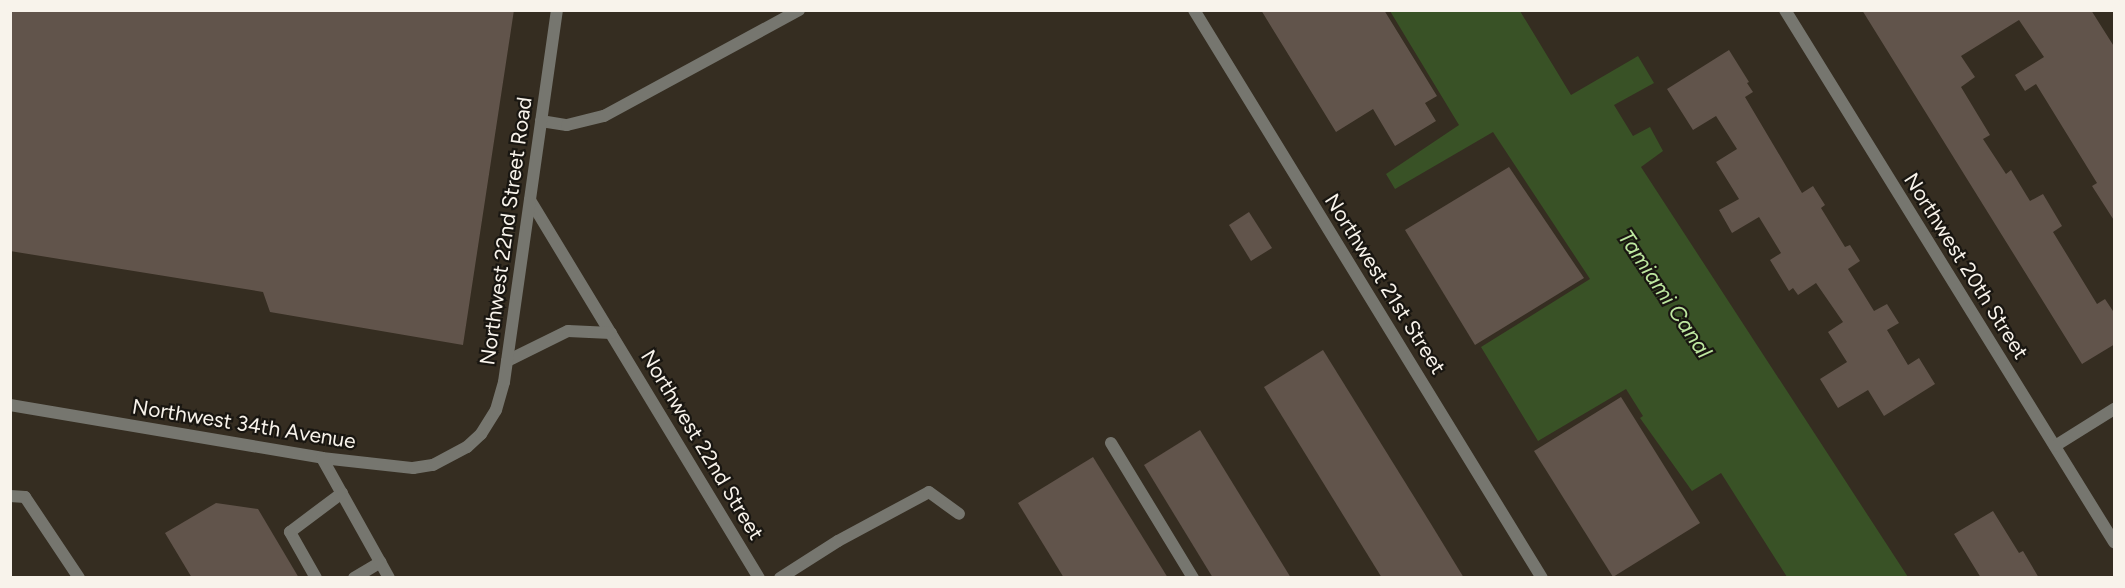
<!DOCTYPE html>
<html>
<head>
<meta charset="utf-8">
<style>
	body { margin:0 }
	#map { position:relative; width:2125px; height:588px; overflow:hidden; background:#352d21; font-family:Figtree,sans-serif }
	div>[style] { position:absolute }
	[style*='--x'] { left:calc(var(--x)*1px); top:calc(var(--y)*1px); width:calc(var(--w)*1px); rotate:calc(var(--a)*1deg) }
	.water>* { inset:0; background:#395226 }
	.building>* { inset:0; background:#61544b }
	.service>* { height:12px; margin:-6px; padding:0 6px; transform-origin:6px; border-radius:6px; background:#76766f }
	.minor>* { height:12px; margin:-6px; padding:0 6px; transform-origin:6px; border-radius:6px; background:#76766f }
	.tertiary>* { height:12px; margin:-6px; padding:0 6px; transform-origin:6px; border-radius:6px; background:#76766f }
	span { translate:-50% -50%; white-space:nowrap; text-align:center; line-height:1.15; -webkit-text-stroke:4.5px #191611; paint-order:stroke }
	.street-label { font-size:21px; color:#f8f3eb }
	.water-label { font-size:22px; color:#bee8a0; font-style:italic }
	.frame { position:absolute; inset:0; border:12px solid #f8f3eb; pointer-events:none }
</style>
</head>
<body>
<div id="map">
	<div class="water">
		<i style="clip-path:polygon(1390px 11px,1520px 11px,1571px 95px,1638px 56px,1654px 83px,1614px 105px,1633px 136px,1650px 127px,1663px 151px,1641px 167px,1908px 577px,1787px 577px,1721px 473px,1692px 491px,1640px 418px,1643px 416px,1626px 389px,1538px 441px,1481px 347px,1590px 279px,1493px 132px,1395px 189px,1386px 174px,1459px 125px)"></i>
	</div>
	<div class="building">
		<i style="clip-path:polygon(10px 10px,514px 10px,463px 345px,270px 312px,263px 292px,10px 251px)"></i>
		<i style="clip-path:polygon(1261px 10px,1384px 10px,1437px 96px,1425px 103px,1436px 121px,1395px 146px,1373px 109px,1336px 132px)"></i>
		<i style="clip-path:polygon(1862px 10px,2091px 10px,2115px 48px,2115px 222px,2092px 186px,2097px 183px,2036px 84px,2025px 91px,2015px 75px,2044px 57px,2019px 20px,1961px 56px,1975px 77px,1961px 87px,1990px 135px,1983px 139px,2006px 174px,2011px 170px,2030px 201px,2043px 194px,2062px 226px,2053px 232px,2097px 304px,2105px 299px,2115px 314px,2115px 344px,2082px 364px)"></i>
		<i style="clip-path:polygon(1729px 50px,1749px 82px,1747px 83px,1753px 92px,1745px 97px,1802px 193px,1813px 186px,1825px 205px,1821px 208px,1845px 247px,1850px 245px,1860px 261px,1848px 269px,1874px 311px,1887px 304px,1899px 323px,1887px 330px,1908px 365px,1919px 358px,1935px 384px,1884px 416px,1868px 390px,1838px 408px,1820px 379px,1847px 362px,1828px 332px,1843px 322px,1816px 283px,1798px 295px,1793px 288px,1789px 291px,1770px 260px,1781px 253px,1759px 217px,1732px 233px,1719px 210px,1739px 199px,1716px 162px,1737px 149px,1716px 116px,1693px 130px,1667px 89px)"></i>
		<i style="clip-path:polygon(1509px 167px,1584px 278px,1475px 345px,1405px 230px)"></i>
		<i style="clip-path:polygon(1249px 212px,1272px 248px,1251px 261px,1229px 225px)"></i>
		<i style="clip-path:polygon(1323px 350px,1431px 524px,1464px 578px,1382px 578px,1264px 387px)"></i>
		<i style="clip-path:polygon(1621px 397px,1700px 523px,1613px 577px,1534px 451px)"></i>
		<i style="clip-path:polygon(1200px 430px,1291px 578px,1213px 578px,1144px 465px)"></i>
		<i style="clip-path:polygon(1093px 457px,1168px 578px,1064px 578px,1018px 503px)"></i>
		<i style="clip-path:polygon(216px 503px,258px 509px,299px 578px,192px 578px,165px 533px)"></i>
		<i style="clip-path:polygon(1993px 511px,2019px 553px,2023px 551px,2039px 578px,1981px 578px,1954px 534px)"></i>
	</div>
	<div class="service">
		<i style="--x:1111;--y:443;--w:158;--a:58.7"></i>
		<i style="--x:10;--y:496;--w:15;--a:4"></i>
		<i style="--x:25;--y:497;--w:97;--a:56.3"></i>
		<i style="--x:316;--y:578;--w:53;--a:-119.5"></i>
		<i style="--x:290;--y:532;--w:65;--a:-36.9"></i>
		<i style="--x:354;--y:578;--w:31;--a:-31"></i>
		<i style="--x:780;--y:578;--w:69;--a:-32.5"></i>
		<i style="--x:838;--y:541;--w:103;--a:-28.3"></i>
		<i style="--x:929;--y:492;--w:37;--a:36"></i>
	</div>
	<div class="minor">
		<i style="--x:1785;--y:10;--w:626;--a:58.27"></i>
		<i style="--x:541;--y:121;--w:26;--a:9"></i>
		<i style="--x:567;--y:125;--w:38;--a:-14"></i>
		<i style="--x:604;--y:116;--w:222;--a:-28.5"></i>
		<i style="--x:530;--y:200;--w:442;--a:58.8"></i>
		<i style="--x:507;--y:361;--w:68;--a:-26.2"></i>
		<i style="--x:568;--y:331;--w:43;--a:2.7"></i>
		<i style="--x:10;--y:405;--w:316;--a:9.6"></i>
		<i style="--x:322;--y:458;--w:92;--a:6.3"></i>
		<i style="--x:413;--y:468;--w:20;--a:-9"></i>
		<i style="--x:433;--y:465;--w:38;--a:-28"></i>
		<i style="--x:467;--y:447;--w:19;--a:-43"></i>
		<i style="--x:481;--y:434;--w:28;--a:-58"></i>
		<i style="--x:496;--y:410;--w:29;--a:-74"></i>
		<i style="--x:504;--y:382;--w:376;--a:-81.9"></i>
		<i style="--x:2055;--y:446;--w:70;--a:-32.1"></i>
		<i style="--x:322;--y:458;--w:137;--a:60.8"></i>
	</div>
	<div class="tertiary">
		<i style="--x:1194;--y:10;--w:666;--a:58.51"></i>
	</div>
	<div class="street-label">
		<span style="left:506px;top:231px;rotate:-82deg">Northwest 22nd Street Road</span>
		<span style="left:1966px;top:266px;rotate:58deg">Northwest 20th Street</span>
		<span style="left:1385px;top:284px;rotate:58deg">Northwest 21st Street</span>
		<span style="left:244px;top:424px;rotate:9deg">Northwest 34th Avenue</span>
		<span style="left:702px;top:445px;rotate:59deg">Northwest 22nd Street</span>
	</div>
	<div class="water-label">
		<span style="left:1665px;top:294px;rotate:56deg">Tamiami Canal</span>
	</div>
	<div class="frame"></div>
</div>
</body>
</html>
